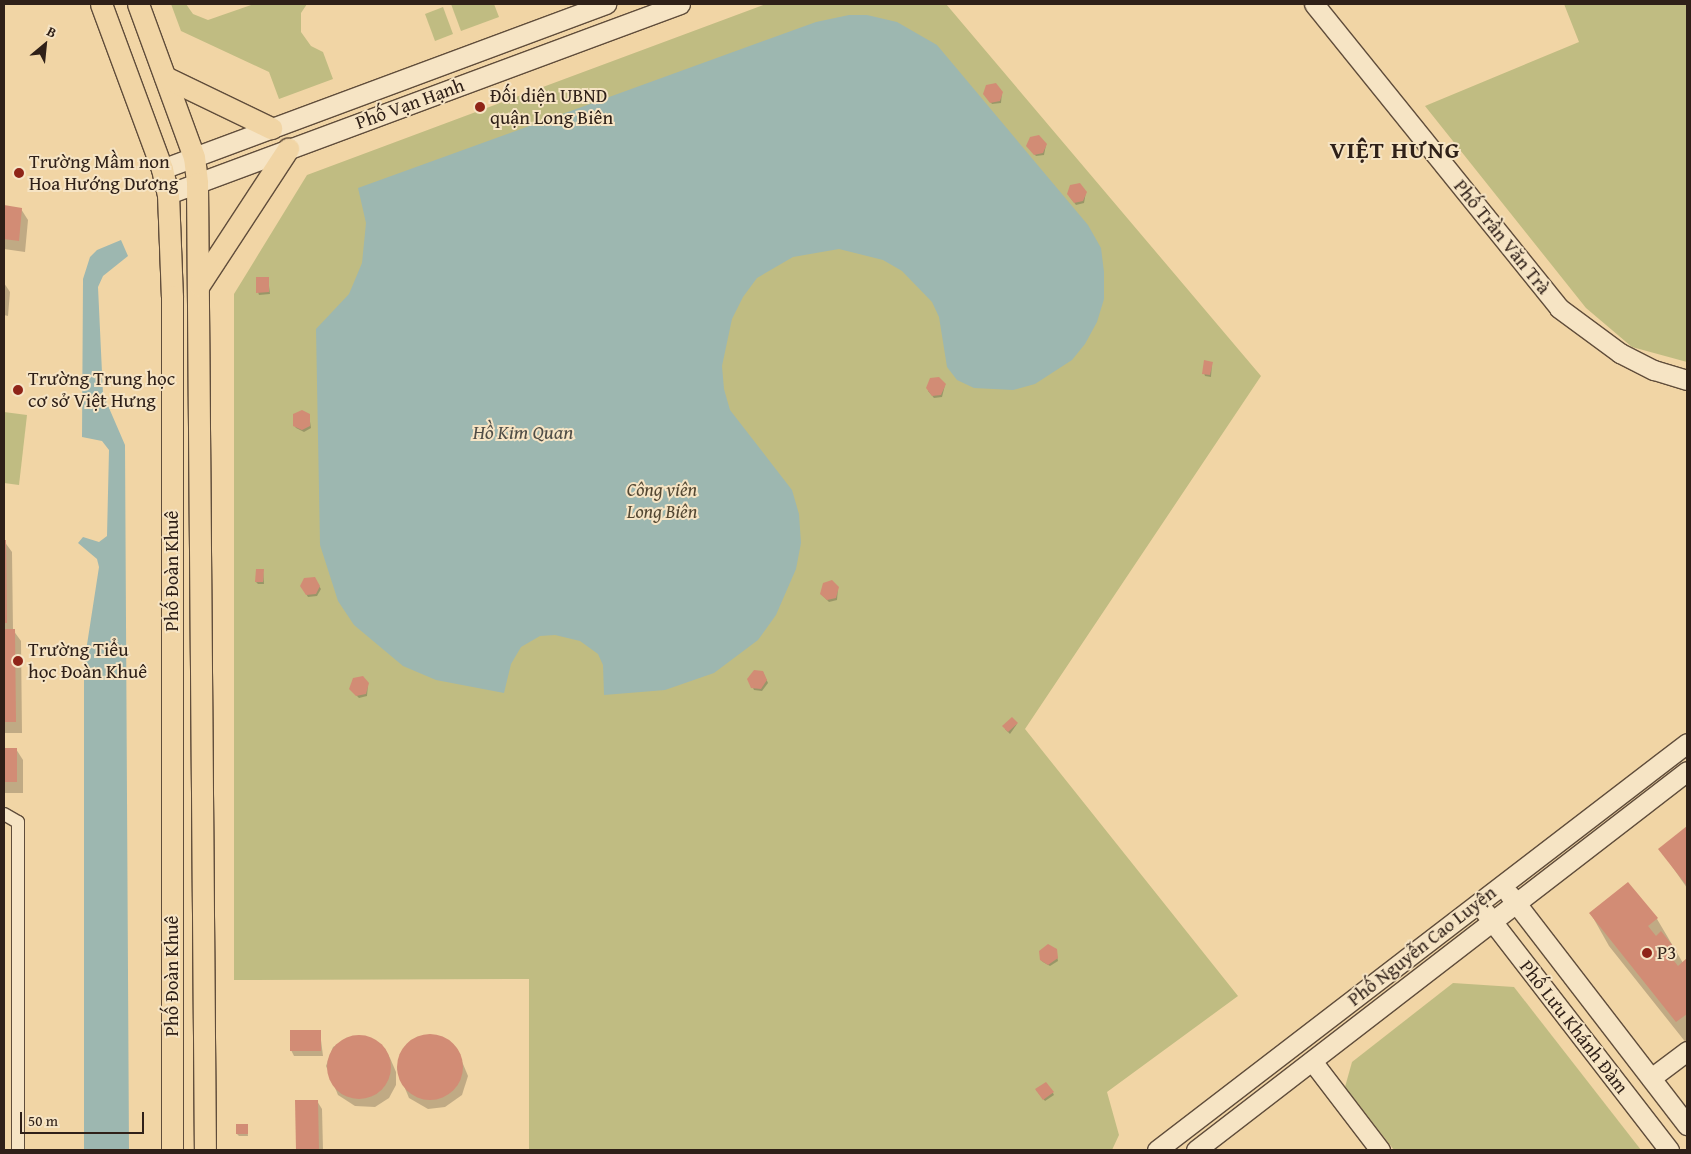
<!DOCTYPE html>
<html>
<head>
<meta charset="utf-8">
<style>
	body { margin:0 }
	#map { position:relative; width:1691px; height:1154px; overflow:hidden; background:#f1d5a5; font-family:"Gentium Book Plus",serif }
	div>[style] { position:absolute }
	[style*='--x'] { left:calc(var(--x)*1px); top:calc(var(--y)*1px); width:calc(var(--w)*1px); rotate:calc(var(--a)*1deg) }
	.green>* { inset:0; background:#c0bc82 }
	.water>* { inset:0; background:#9db7b0 }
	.shadow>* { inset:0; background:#0003 }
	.building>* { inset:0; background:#d28c75 }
	.round { border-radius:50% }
	.roads { filter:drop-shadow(1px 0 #604d3b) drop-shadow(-1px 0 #604d3b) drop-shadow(0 1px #604d3b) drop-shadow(0 -1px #604d3b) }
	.street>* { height:12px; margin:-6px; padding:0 6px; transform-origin:6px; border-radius:6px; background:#f6e4c4 }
	.secondary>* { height:19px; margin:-9.5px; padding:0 9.5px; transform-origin:9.5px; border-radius:9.5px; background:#f6e4c4 }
	.primary>* { height:21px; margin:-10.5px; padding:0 10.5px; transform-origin:10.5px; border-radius:10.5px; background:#f1d5a5 }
	.dots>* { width:14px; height:14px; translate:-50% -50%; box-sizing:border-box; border:2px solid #f6e4c4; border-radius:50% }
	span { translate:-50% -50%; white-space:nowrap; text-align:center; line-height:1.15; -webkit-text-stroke:4px #f6e4c4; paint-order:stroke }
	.poi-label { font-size:19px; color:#2f2018 }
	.left { translate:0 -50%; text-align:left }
	.street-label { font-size:19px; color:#2f2018 }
	.park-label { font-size:19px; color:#534732; font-style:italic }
	.water-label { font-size:20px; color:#504d46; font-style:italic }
	.district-label { font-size:24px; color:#2f2018; font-weight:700; letter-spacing:1px }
	.frame { position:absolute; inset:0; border:5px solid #2f2018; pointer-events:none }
	.north { position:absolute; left:20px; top:20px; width:50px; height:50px; -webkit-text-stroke:4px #f6e4c4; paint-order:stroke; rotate:28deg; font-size:14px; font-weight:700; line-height:20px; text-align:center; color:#2f2018 }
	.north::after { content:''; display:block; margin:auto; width:18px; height:22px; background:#2f2018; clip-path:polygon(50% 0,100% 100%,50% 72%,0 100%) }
	.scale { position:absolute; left:20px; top:1112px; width:124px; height:22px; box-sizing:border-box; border:2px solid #2f2018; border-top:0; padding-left:6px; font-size:15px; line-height:18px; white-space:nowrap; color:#2f2018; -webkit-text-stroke:4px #f6e4c4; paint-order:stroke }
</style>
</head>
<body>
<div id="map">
	<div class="green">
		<i style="clip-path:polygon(171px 4px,186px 4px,193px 14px,208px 20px,254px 4px,307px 4px,301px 13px,301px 32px,311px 46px,323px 52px,333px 79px,279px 99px,269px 72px,181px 31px)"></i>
		<i style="clip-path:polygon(451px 4px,494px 4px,499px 17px,461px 31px)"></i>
		<i style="clip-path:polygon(766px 4px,946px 4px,1261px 376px,1025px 729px,1238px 996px,1107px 1092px,1119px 1135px,1112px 1150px,529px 1150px,529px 979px,234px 980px,234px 294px,307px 175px)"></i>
		<i style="clip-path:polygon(1564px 4px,1687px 4px,1687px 362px,1632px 347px,1586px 308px,1425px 106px,1579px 42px)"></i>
		<i style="clip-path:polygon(443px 7px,453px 34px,435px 41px,425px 14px)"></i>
		<i style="clip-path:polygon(4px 412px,27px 415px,19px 485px,4px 483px)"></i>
		<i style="clip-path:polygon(1453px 983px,1514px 987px,1641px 1150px,1394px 1150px,1345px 1087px,1352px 1062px)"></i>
	</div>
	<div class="water">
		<i style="clip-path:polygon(849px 15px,867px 15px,897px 22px,937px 45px,1088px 225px,1101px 248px,1104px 272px,1104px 299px,1097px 322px,1085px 344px,1072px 360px,1035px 384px,1013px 390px,974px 388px,957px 380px,947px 367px,939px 317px,932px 302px,902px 271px,883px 260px,839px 249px,793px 257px,757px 278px,743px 297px,732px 319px,722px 366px,724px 389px,730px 410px,792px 490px,799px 514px,801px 543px,796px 569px,776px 615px,758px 640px,714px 673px,665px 690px,641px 692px,604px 695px,603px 665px,598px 654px,580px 641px,555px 635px,540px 636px,521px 647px,511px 664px,504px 693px,436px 680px,403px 666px,354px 625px,338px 601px,320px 545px,316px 329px,349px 294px,362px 263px,366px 223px,358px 188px,816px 22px)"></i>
		<i style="clip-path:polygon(121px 240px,128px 256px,103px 276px,98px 287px,103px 394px,125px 445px,129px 1150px,84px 1150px,84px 664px,99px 567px,97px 559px,78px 543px,83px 537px,99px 542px,107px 536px,109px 450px,102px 441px,82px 437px,83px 279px,90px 257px,97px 250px)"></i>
	</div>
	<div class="shadow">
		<i style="clip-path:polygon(1002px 92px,1001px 103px,992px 104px,986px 96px)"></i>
		<i style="clip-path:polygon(1046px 145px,1044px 155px,1036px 156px,1029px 148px)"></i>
		<i style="clip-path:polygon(1086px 192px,1084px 203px,1076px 205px,1069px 196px)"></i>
		<i style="clip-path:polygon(4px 207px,21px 209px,28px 220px,25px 252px,4px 249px)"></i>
		<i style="clip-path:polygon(268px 278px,270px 294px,259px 295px,258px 292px)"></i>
		<i style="clip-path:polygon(4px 283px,10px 292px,8px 316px,4px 315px)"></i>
		<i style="clip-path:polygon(1212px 363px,1211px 377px,1205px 376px,1204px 373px)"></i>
		<i style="clip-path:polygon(945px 385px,942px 397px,934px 398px,928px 391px)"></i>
		<i style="clip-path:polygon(309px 415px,311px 428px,304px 432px,296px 428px,294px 425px)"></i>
		<i style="clip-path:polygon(4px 541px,12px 552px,13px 630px,21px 641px,22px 733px,4px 733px)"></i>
		<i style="clip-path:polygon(263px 570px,264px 584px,258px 584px,256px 582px)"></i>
		<i style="clip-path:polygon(314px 579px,321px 589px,317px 596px,308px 597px,301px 586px)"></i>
		<i style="clip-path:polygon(838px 588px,837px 600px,829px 602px,821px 594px)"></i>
		<i style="clip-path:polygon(763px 672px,768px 683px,762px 691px,754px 690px,749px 679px)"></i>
		<i style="clip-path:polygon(368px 684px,367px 696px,359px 698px,352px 691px)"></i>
		<i style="clip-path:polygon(1017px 724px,1010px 734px,1005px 729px)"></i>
		<i style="clip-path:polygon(4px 749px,16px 749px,23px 760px,23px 793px,4px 793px)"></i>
		<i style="clip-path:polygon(1687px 827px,1687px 888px,1660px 849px)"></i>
		<i style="clip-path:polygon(1591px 914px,1657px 919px,1683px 963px,1687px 960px,1687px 1044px,1609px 946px)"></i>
		<i style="clip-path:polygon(1056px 950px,1058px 961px,1050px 966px,1043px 962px,1041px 960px)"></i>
		<i style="clip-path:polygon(320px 1032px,323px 1056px,294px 1056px,291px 1050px)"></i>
		<i style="clip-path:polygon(438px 1036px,456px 1047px,468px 1076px,462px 1095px,445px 1107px,428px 1109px,409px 1098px,397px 1069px,404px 1047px,420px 1037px)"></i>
		<i style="clip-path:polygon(369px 1037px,385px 1049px,390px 1058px,396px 1072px,396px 1085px,389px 1098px,375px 1107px,355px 1106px,338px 1095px,326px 1066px,333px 1047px,348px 1038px)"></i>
		<i style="clip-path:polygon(1036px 1090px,1053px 1093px,1054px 1095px,1045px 1101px)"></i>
		<i style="clip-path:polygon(296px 1101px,317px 1101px,322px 1109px,323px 1150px,297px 1150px)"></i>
		<i style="clip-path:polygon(247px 1125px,248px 1136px,239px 1136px,237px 1134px)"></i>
	</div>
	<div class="building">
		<i style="clip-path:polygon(996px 83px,1003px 92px,1000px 101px,990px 103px,983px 94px,986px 85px)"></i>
		<i style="clip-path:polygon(1039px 135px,1047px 144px,1043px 153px,1034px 155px,1026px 146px,1030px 137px)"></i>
		<i style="clip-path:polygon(1080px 183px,1087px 192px,1083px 201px,1074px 203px,1067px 194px,1070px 185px)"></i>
		<i style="clip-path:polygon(4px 205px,22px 208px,19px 241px,4px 239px)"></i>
		<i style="clip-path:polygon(256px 277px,269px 277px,269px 292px,256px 293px)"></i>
		<i style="clip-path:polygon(1204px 360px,1213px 362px,1210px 375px,1202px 374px)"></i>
		<i style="clip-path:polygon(939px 377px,946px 384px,941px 395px,932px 396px,926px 388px,930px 378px)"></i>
		<i style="clip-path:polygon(302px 410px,310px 414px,310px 426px,302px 430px,293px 426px,293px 414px)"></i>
		<i style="clip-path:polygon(4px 540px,6px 540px,7px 623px,4px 623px)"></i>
		<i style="clip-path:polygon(256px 569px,264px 569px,263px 582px,255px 582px)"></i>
		<i style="clip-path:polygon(315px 577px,320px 586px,316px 594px,306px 595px,300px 586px,304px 578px)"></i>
		<i style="clip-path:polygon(832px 580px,839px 587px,836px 598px,827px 600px,820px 594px,823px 583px)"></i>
		<i style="clip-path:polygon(4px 629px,15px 629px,16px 722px,4px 722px)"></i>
		<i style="clip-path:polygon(754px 670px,763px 671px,767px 680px,761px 689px,751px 688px,747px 679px)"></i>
		<i style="clip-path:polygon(363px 676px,369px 683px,366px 694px,356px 696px,349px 689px,353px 678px)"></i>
		<i style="clip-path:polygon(1012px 717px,1018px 723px,1008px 732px,1002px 726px)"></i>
		<i style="clip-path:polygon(4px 748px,17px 748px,17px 782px,4px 782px)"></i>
		<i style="clip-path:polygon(1687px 826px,1687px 886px,1658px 849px)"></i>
		<i style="clip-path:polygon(1628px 882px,1658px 918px,1648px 926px,1656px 936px,1661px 931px,1677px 951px,1670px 956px,1678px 966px,1687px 958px,1687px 1014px,1676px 1022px,1589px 913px)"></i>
		<i style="clip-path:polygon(1048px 944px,1057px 949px,1058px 958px,1048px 965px,1040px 960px,1039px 951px)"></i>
		<i style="clip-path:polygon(290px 1030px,321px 1030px,321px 1051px,290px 1051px)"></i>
		<i class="round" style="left:397px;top:1034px;width:66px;height:66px"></i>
		<i class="round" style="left:327px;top:1035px;width:64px;height:64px"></i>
		<i style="clip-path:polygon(1046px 1082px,1054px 1092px,1043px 1100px,1035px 1089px)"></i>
		<i style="clip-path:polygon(295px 1100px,318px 1100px,319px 1150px,296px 1150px)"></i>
		<i style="clip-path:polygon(236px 1124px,248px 1124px,248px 1134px,236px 1134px)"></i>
	</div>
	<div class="roads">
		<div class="street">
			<i style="--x:4;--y:814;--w:16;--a:30"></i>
			<i style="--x:18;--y:822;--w:328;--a:90"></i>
		</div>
		<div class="secondary">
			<i style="--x:1314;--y:4;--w:390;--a:51.1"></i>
			<i style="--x:1559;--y:308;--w:76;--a:36.4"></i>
			<i style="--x:1620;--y:353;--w:38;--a:27"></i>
			<i style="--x:1654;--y:370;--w:34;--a:17"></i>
			<i style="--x:162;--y:169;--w:474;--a:-20.4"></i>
			<i style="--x:168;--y:194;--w:546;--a:-20.36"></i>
			<i style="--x:1509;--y:894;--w:292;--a:52.4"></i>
			<i style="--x:1485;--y:912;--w:301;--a:52.3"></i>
			<i style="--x:1312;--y:1061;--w:112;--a:52.6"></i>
			<i style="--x:1651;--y:1078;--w:45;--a:-36.9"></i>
			<i style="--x:1157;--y:1150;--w:668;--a:-37.52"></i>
			<i style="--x:1196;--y:1150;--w:620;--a:-37.66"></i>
		</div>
		<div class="primary">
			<i style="--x:101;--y:4;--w:176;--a:69.7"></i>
			<i style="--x:162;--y:169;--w:26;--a:77"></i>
			<i style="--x:168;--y:194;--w:102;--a:87.8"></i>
			<i style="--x:172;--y:296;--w:854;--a:90"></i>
			<i style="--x:138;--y:4;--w:163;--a:69.9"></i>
			<i style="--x:194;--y:157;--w:26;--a:83"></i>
			<i style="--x:197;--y:183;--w:967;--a:89.53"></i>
			<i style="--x:165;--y:77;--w:118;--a:25.7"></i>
			<i style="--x:199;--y:285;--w:163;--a:-56.8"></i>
		</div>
	</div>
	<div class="dots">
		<i style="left:480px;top:107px;background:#8f2418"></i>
		<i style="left:19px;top:173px;background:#8f2418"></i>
		<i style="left:18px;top:390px;background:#8f2418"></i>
		<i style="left:18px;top:661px;background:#8f2418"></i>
		<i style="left:1647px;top:953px;background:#8f2418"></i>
	</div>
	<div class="poi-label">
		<span class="left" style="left:490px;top:107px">Đối diện UBND<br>quận Long Biên</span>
		<span class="left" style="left:29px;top:173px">Trường Mầm non<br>Hoa Hướng Dương</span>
		<span class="left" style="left:28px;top:390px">Trường Trung học<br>cơ sở Việt Hưng</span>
		<span class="left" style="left:28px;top:661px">Trường Tiểu<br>học Đoàn Khuê</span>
		<span class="left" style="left:1657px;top:953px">P3</span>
	</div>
	<div class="street-label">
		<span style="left:410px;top:104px;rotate:-20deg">Phố Vạn Hạnh</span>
		<span style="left:1502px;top:237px;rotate:51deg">Phố Trần Văn Trà</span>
		<span style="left:172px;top:571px;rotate:-90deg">Phố Đoàn Khuê</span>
		<span style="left:1422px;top:946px;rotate:-38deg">Phố Nguyễn Cao Luyện</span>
		<span style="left:172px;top:976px;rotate:-90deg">Phố Đoàn Khuê</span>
		<span style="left:1574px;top:1027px;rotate:52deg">Phố Lưu Khánh Đàm</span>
	</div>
	<div class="park-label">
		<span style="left:662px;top:501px">Công viên<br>Long Biên</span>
	</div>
	<div class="water-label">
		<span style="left:523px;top:431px">Hồ Kim Quan</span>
	</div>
	<div class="district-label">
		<span style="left:1395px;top:150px">VIỆT HƯNG</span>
	</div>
	<div class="frame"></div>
	<div class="north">B</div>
	<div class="scale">50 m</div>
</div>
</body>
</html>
